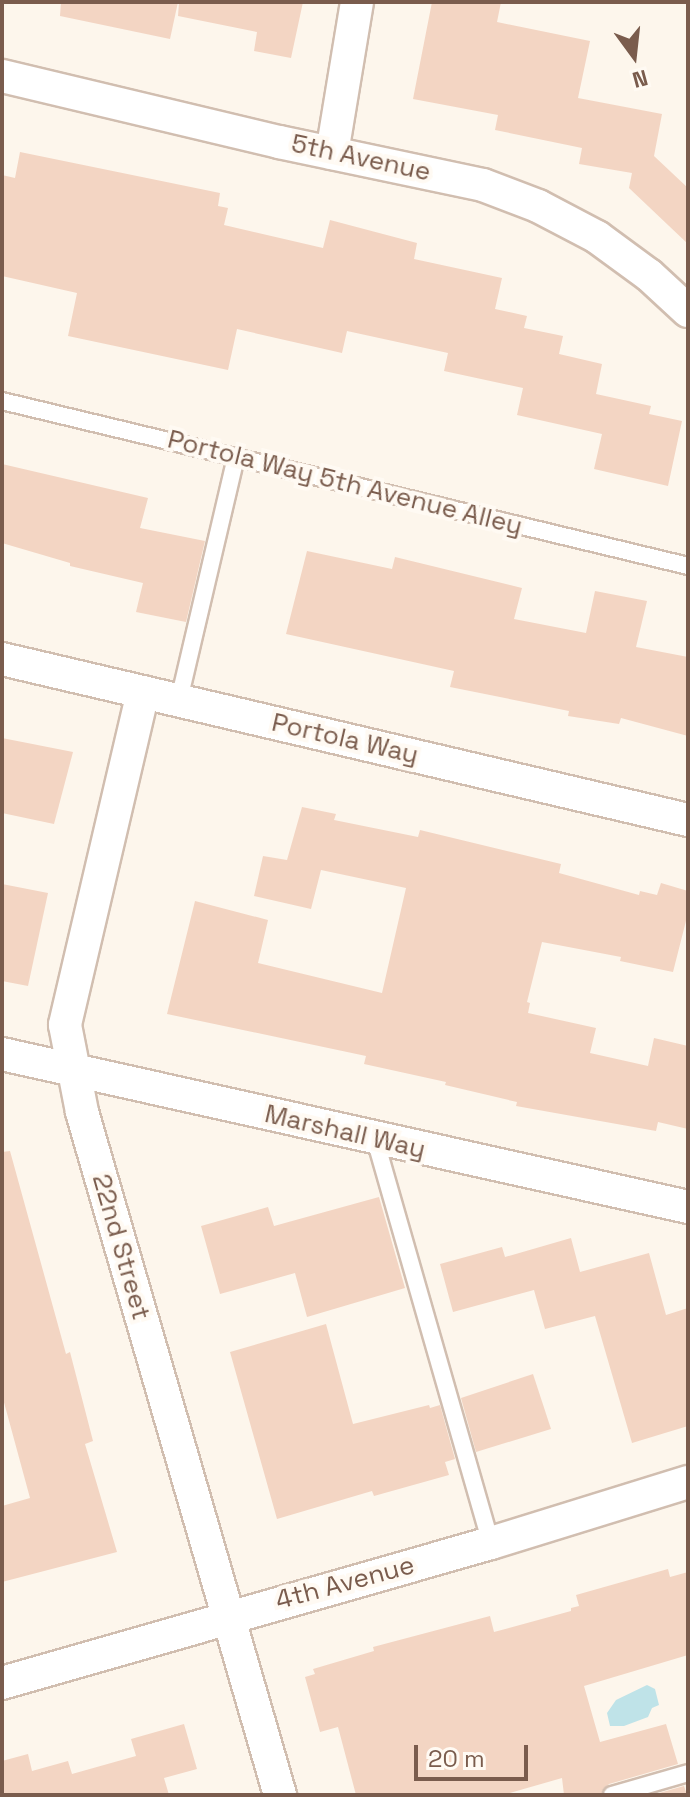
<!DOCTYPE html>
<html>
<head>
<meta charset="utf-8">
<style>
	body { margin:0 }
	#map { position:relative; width:690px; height:1797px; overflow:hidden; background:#fdf6ec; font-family:"Space Grotesk",sans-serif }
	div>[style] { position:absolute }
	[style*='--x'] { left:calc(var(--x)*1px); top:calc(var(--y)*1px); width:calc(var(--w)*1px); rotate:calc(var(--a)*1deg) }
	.water>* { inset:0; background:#bfe3e8 }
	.building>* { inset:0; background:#f3d5c3 }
	.roads { filter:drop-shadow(2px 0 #d1beb0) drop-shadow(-2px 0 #d1beb0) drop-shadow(0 2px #d1beb0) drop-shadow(0 -2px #d1beb0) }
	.service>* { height:16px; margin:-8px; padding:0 8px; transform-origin:8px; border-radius:8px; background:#fff }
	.minor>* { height:32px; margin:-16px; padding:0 16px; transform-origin:16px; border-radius:16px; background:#fff }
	span { translate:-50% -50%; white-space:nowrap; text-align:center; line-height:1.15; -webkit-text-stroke:8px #fffaf3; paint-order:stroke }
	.street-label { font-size:26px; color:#7a5c4d }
	.frame { position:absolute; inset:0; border:4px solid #7a5c4d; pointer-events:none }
	.north { position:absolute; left:594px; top:16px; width:80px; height:80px; -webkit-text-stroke:6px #fffaf3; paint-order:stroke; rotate:165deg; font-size:22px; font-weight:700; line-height:32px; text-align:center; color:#7a5c4d }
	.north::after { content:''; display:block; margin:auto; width:28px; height:36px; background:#7a5c4d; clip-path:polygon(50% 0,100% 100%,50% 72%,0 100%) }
	.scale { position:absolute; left:414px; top:1745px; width:114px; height:36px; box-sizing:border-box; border:4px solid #7a5c4d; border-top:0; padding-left:10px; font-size:24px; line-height:28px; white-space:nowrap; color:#7a5c4d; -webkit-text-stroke:6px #fffaf3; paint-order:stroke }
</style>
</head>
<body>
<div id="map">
	<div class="water">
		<i style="clip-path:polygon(647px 1685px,655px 1689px,659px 1705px,652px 1708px,648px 1717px,624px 1726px,610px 1726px,607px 1713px,616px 1700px)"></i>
	</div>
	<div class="building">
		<i style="clip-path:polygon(61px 2px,178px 2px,170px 39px,60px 16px)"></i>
		<i style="clip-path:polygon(179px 2px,303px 2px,291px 58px,254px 51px,257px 32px,178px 16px)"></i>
		<i style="clip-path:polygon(432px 2px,501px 2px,497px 22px,590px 41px,578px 98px,662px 114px,654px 156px,688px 188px,688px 244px,629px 188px,632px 173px,579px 164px,582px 148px,495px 130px,498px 115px,413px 99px)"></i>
		<i style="clip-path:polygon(20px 152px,220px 193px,218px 206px,228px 208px,224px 225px,323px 248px,330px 220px,417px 243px,414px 259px,502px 278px,495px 309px,527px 316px,524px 328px,563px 336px,559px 354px,602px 364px,596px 394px,651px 406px,649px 414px,682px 421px,668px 486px,594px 469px,602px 434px,517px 415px,523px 388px,444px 371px,448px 353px,347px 331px,342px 353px,237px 329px,228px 370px,68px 336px,77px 293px,2px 276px,2px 175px,15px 178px)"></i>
		<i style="clip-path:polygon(2px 464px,148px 498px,140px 528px,205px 541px,186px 622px,136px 612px,143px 583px,70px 566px,70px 563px,2px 543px)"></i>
		<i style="clip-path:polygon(307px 551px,392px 569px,395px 557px,522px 588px,514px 619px,586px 633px,595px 591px,647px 601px,636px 647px,688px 657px,688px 736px,621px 718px,619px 724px,568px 716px,569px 711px,450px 687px,454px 671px,286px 634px)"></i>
		<i style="clip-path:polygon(2px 738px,73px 752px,54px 824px,2px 813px)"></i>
		<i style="clip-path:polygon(302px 807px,336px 814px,334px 820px,418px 837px,420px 830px,561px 864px,559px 873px,639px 895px,640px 891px,657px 895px,661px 883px,688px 891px,688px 913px,673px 972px,620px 961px,621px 957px,542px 942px,527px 1002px,530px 1003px,528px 1013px,596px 1028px,590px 1053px,648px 1066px,654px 1038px,688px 1046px,688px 1129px,658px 1122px,656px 1131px,516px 1106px,517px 1102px,445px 1085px,446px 1082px,364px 1064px,366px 1056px,167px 1014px,195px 901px,268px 920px,258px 963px,382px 993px,406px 888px,321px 870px,311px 909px,254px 896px,263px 856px,287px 860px)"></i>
		<i style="clip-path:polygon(2px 884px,48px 893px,28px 986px,2px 981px)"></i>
		<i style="clip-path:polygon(10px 1151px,66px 1354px,70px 1352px,93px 1441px,85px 1444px,117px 1552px,2px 1582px,2px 1506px,30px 1498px,2px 1395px,2px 1152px)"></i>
		<i style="clip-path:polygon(379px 1197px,405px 1288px,307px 1317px,295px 1273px,220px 1294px,201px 1226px,268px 1207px,274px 1226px)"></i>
		<i style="clip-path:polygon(571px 1238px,580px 1272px,649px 1253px,666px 1315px,688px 1308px,688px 1426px,632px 1443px,595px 1316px,545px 1329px,534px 1290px,453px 1312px,440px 1264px,502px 1247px,505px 1257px)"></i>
		<i style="clip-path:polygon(326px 1324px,353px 1424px,429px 1405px,430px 1408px,440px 1405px,455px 1459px,445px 1462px,449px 1475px,374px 1496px,372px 1491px,277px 1519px,230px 1352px)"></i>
		<i style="clip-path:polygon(533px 1374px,551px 1429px,476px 1452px,461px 1398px)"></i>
		<i style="clip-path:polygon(668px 1569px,670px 1577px,688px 1572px,688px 1655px,584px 1686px,600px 1742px,666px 1724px,678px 1764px,609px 1784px,601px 1795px,564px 1795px,562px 1778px,503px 1795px,356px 1795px,338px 1727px,320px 1732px,305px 1677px,315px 1674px,313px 1669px,374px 1651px,373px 1647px,490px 1616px,494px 1632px,571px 1611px,571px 1608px,579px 1606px,576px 1595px)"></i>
		<i style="clip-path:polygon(184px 1724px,197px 1769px,164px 1778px,169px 1795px,2px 1795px,2px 1761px,28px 1754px,32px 1771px,68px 1761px,72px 1774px,136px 1756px,131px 1739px)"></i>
		<i style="clip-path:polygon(684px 1786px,687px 1795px,652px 1795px)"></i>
	</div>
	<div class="roads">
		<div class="service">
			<i style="--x:2;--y:401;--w:706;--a:13.52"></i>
			<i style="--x:179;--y:700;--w:250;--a:-76.8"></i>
			<i style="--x:375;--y:1139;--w:420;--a:74"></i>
			<i style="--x:612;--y:1795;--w:79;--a:-16.1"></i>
		</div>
		<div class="minor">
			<i style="--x:2;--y:76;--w:285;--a:13.4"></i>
			<i style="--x:279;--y:142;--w:208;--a:11.9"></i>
			<i style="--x:483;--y:185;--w:59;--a:20.9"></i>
			<i style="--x:538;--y:206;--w:67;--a:27.7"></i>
			<i style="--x:597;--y:237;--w:64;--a:36.2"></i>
			<i style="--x:649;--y:275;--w:53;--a:42.7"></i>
			<i style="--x:332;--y:153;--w:153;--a:-80.6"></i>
			<i style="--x:2;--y:659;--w:705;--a:13.21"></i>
			<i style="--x:143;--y:692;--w:342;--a:103.2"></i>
			<i style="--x:65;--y:1025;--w:89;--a:78.9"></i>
			<i style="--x:82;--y:1112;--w:711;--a:73.83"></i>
			<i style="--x:2;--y:1054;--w:703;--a:12.57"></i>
			<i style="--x:2;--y:1683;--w:509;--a:-15.98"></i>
			<i style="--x:491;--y:1543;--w:206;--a:-17.2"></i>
		</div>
	</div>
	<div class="street-label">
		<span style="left:361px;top:158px;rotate:12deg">5th Avenue</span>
		<span style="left:345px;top:483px;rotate:14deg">Portola Way 5th Avenue Alley</span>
		<span style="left:345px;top:739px;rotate:13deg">Portola Way</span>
		<span style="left:345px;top:1132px;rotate:13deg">Marshall Way</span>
		<span style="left:121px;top:1247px;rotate:74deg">22nd Street</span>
		<span style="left:345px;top:1583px;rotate:-15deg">4th Avenue</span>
	</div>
	<div class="frame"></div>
	<div class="north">N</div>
	<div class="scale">20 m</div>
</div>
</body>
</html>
